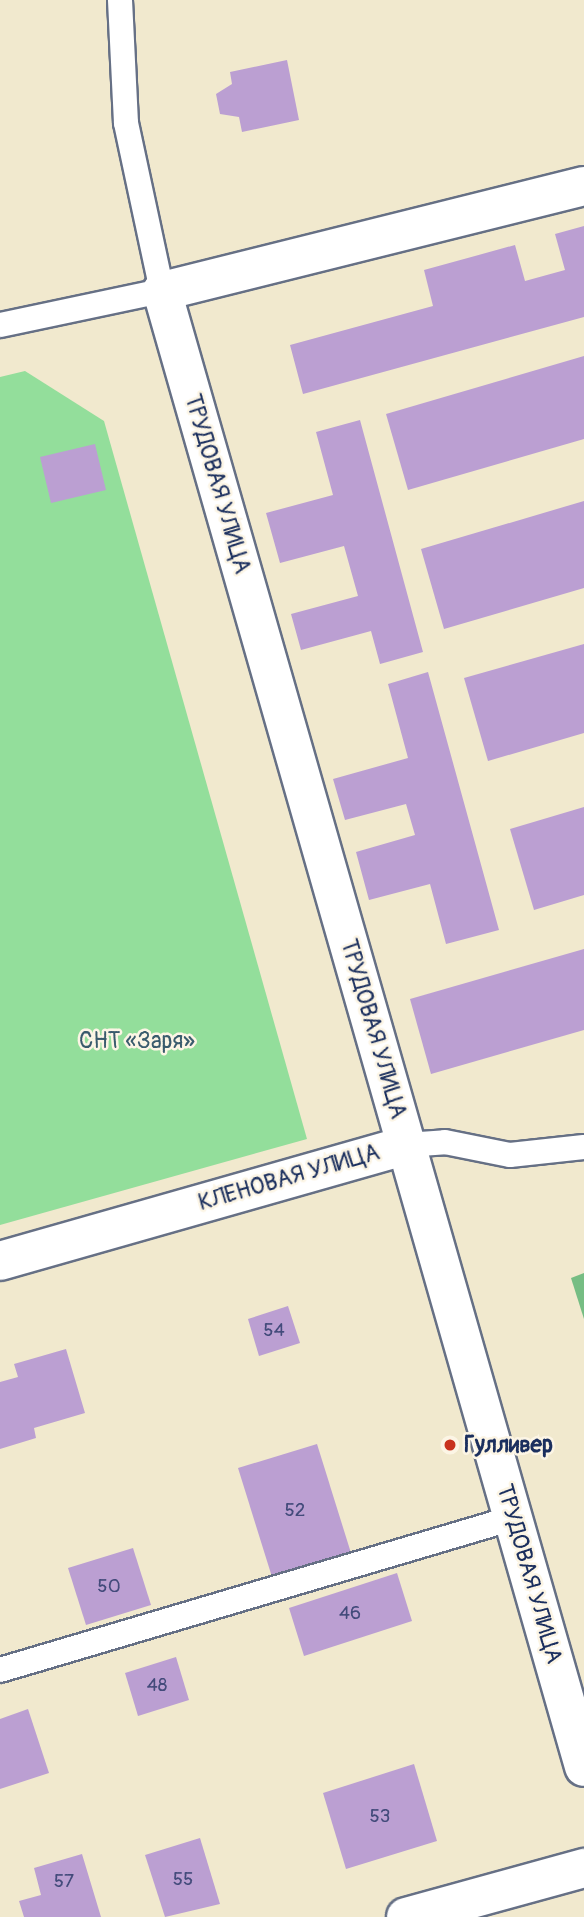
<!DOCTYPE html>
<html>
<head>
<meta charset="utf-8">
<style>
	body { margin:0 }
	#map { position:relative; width:584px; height:1917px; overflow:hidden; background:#f1e9ce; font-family:Pangolin,sans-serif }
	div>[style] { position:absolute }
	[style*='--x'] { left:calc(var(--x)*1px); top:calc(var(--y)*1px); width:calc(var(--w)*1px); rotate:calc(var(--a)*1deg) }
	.green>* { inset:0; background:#93de9b }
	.forest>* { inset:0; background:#76bd83 }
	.building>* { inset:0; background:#bb9fd2 }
	.roads { filter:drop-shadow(2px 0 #667085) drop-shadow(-2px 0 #667085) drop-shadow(0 2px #667085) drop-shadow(0 -2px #667085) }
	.service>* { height:24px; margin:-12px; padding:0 12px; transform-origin:12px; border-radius:12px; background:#fff }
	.minor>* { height:38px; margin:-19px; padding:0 19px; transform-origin:19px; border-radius:19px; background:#fff }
	.dots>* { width:19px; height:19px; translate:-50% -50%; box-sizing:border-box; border:4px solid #fcf5e5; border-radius:50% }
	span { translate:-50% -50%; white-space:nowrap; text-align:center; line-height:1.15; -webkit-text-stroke:5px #fcf5e5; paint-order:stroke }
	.number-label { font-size:19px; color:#434b7b }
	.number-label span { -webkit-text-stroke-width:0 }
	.street-label { font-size:23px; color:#1b2f5e }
	.park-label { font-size:23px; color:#395b6d }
	.poi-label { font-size:23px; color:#1b2f5e; font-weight:700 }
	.left { translate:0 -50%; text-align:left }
</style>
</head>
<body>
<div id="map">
	<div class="green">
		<i style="clip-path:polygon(25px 371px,104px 421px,307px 1139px,0 1225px,0 377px)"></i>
	</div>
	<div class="forest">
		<i style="clip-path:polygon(584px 1273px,584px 1319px,571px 1278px)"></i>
	</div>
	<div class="building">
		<i style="clip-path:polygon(287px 60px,299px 120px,242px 132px,239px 117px,220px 114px,216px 94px,232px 84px,230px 72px)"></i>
		<i style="clip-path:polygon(584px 226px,584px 317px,303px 394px,290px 345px,433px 306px,424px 270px,515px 245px,525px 281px,565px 270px,555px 234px)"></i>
		<i style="clip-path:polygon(584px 356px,584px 439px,408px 490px,386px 414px)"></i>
		<i style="clip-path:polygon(360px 420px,423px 652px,380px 664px,371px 631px,301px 650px,291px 614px,358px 596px,344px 546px,280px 563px,266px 513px,333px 495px,316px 432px)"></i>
		<i style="clip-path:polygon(95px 444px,106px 490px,51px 503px,40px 457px)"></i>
		<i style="clip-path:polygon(584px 501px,584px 588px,444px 629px,421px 549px)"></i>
		<i style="clip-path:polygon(584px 644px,584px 733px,488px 761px,464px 678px)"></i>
		<i style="clip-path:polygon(428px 672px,499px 930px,446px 944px,430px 884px,369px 900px,356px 852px,415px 835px,406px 804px,345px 820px,333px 779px,408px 758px,388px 684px)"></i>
		<i style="clip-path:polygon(584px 807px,584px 895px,534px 910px,510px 829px)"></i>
		<i style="clip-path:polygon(584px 949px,584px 1030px,431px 1074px,410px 999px)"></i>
		<i style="clip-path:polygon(288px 1306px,300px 1343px,259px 1356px,248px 1319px)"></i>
		<i style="clip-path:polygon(66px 1349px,85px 1413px,34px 1428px,36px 1438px,0 1449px,0 1382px,18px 1377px,14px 1364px)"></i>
		<i style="clip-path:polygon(317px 1444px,351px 1553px,272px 1577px,238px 1468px)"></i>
		<i style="clip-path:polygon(133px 1548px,151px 1605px,86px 1625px,68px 1568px)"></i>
		<i style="clip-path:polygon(397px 1573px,412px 1621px,304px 1656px,289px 1608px)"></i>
		<i style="clip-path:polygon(176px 1657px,189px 1700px,138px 1716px,125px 1673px)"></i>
		<i style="clip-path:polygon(28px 1709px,49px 1773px,0 1789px,0 1719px)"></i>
		<i style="clip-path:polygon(414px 1764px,437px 1841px,346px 1869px,323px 1793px)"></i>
		<i style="clip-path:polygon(200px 1838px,220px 1904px,165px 1917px,145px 1855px)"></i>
		<i style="clip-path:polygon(82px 1854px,101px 1917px,24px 1917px,19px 1901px,41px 1895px,34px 1868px)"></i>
	</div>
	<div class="roads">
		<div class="service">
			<i style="--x:0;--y:325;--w:166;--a:-11.9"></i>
			<i style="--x:162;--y:291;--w:172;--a:-102.1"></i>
			<i style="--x:126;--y:123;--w:123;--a:-92.8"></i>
			<i style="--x:406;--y:1145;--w:39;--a:-4"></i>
			<i style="--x:445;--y:1142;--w:66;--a:11.3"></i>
			<i style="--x:510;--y:1155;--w:74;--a:-6.2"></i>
			<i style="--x:0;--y:1670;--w:535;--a:-16.5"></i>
		</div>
		<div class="minor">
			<i style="--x:584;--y:186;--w:435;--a:166"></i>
			<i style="--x:162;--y:291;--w:1535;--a:74.04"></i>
			<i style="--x:0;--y:1261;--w:422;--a:-15.9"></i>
			<i style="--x:406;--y:1917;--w:185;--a:-15.4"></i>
		</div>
	</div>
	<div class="dots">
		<i style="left:450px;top:1445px;background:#c8321e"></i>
	</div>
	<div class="number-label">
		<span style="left:274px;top:1331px">54</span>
		<span style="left:295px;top:1511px">52</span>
		<span style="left:109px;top:1587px">50</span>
		<span style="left:350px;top:1614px">46</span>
		<span style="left:157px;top:1686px">48</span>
		<span style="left:380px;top:1817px">53</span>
		<span style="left:183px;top:1880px">55</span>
		<span style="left:64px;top:1882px">57</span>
	</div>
	<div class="street-label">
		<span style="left:217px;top:484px;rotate:74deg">ТРУДОВАЯ УЛИЦА</span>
		<span style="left:373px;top:1029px;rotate:74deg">ТРУДОВАЯ УЛИЦА</span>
		<span style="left:289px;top:1178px;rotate:-16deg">КЛЕНОВАЯ УЛИЦА</span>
		<span style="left:529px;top:1574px;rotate:74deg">ТРУДОВАЯ УЛИЦА</span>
	</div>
	<div class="park-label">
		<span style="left:137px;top:1041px">СНТ «Заря»</span>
	</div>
	<div class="poi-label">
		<span class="left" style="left:464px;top:1445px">Гулливер</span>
	</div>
</div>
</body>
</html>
